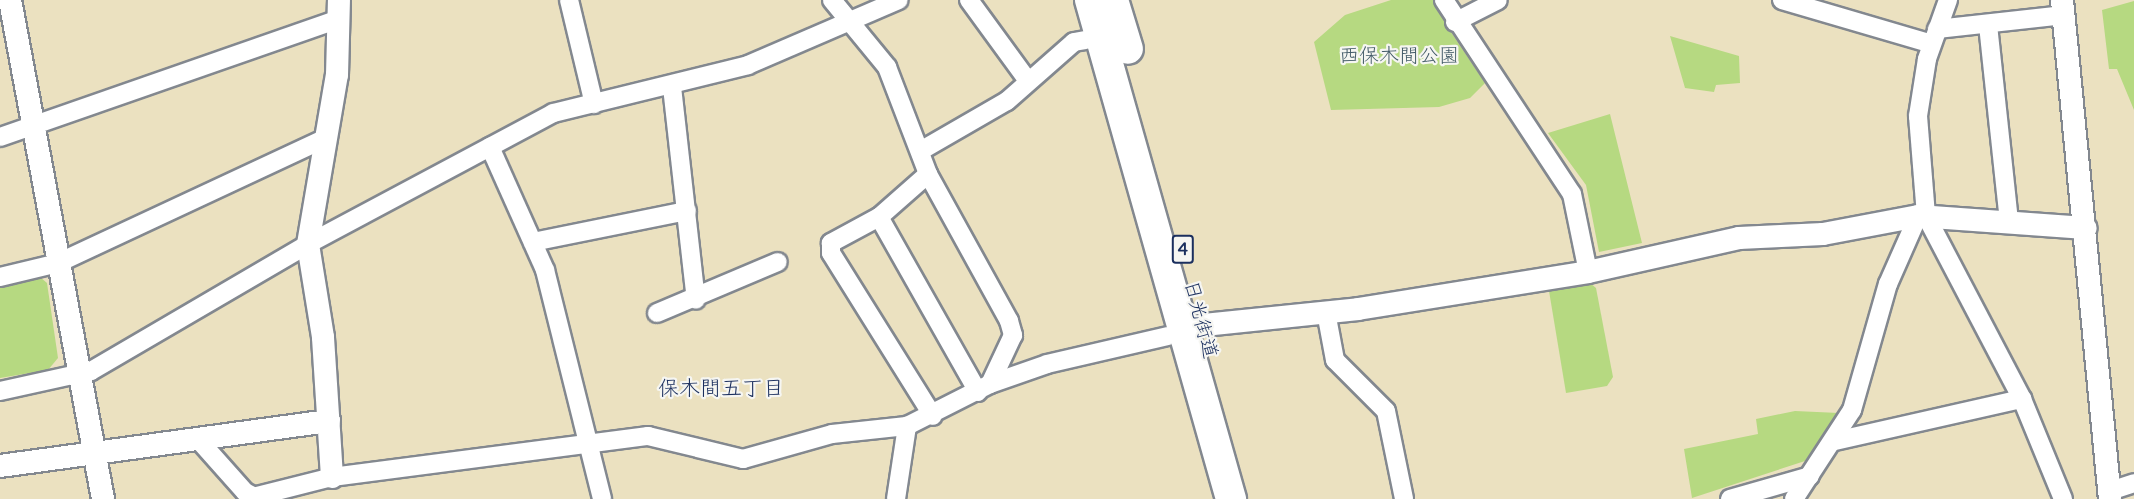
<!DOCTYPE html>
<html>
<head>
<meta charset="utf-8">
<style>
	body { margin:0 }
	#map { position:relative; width:2134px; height:499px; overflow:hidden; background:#ebe1c0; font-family:Delius,"Klee One",sans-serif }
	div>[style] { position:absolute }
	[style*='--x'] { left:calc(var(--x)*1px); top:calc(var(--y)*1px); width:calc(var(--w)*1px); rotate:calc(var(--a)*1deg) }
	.green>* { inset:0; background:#b6d981 }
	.roads { filter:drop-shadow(2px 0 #83888f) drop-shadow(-2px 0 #83888f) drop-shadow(0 2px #83888f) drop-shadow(0 -2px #83888f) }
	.minor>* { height:18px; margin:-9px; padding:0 9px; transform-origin:9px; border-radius:9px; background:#fff }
	.tertiary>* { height:22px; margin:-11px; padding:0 11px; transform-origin:11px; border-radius:11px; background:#fff }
	.trunk>* { height:30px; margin:-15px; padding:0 15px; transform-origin:15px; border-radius:15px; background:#fff }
	span { translate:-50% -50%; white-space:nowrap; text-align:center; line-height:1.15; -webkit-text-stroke:4.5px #f6f6f2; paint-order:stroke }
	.shield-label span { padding:2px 4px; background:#f6f6f2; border:2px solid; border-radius:4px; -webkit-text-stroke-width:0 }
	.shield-label { font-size:18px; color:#1b2f5e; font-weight:700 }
	.park-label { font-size:20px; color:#425a67 }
	.street-label { font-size:20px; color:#1b2f5e }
	.neighbourhood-label { font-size:21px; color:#1b2f5e }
</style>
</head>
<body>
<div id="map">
	<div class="green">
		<i style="clip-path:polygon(1391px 0,1438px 0,1447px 26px,1485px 83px,1470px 98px,1439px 107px,1331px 110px,1314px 42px,1345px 15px)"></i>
		<i style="clip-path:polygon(2134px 1px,2134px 110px,2117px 69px,2109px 69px,2102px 10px)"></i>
		<i style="clip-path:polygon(1670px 36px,1739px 56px,1740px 83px,1716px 85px,1714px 92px,1685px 88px)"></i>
		<i style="clip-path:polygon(1610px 114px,1642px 243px,1599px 252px,1586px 185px,1548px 133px)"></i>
		<i style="clip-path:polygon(40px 277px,47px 283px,58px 358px,48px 370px,0 378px,0 287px)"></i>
		<i style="clip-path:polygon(1590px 283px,1596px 288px,1613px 377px,1607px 386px,1566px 393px,1549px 291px)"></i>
		<i style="clip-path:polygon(1795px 411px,1839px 413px,1805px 461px,1692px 498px,1684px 449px,1758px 434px,1756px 419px)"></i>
	</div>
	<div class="roads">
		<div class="minor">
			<i style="--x:569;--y:0;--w:107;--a:76.5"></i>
			<i style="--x:832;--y:0;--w:87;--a:50.6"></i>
			<i style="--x:887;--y:67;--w:115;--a:69"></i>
			<i style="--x:928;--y:174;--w:168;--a:61.1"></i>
			<i style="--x:1009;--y:321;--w:15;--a:74"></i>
			<i style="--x:1013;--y:335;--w:54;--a:115.1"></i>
			<i style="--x:969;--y:0;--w:100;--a:53.9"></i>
			<i style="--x:1444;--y:0;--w:232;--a:56.6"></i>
			<i style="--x:1572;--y:194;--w:80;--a:78.4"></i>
			<i style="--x:1782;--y:0;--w:156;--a:16.3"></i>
			<i style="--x:1948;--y:0;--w:63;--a:109.6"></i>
			<i style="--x:1927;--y:59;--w:58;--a:99"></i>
			<i style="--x:1918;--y:116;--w:100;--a:85.4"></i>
			<i style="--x:1926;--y:216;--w:207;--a:62.3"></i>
			<i style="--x:2022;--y:399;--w:108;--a:67.7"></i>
			<i style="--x:1455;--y:22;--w:48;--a:-27.1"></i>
			<i style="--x:1988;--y:25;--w:198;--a:83.9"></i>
			<i style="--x:1937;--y:29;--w:128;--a:-6.3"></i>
			<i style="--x:672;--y:87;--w:214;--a:83.6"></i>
			<i style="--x:0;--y:137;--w:359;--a:-19.2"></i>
			<i style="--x:490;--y:147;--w:135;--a:65.9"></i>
			<i style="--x:545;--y:270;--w:236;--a:76"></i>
			<i style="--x:922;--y:150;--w:98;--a:-30"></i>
			<i style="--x:1007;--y:101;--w:89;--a:-41.4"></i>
			<i style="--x:1074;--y:42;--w:11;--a:-10"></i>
			<i style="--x:928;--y:174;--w:65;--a:138.7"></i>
			<i style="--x:879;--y:217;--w:201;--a:60.5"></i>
			<i style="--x:879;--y:217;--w:55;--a:151.6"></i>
			<i style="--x:831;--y:243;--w:10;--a:90"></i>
			<i style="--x:831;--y:253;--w:192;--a:58"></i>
			<i style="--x:533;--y:242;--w:157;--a:-11.4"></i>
			<i style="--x:0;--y:277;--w:60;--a:-13.6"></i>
			<i style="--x:58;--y:263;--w:293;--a:-25"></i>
			<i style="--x:1326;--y:312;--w:49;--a:79.4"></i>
			<i style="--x:1335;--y:360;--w:72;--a:45"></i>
			<i style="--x:1386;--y:411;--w:90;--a:78.4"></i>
			<i style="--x:657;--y:313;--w:131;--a:-22.9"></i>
			<i style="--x:0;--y:391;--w:93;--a:-12.4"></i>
			<i style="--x:91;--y:371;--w:251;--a:-30.3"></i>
			<i style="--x:308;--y:244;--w:278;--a:-28.1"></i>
			<i style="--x:553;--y:113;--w:201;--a:-13.8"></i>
			<i style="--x:748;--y:65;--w:164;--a:-23.3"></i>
			<i style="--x:197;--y:438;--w:72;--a:48.4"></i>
			<i style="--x:245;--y:492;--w:16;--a:27"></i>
			<i style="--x:1835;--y:441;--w:192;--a:-12.7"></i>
			<i style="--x:2110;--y:491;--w:25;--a:-18"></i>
			<i style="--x:257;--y:496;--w:77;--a:-14.2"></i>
			<i style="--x:332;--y:477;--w:319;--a:-7.4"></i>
			<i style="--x:648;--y:436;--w:98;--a:13.6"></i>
			<i style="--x:743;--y:459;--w:92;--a:-15.7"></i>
			<i style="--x:832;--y:434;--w:75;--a:-6.1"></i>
			<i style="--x:907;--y:426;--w:93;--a:-26.8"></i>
			<i style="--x:990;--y:384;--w:60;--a:-19.3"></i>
			<i style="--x:1047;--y:364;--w:124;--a:-13"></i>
			<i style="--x:896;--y:499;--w:74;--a:-81.4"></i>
			<i style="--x:1730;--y:499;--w:83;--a:-16"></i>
			<i style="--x:1794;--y:499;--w:106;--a:-56.9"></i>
			<i style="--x:1852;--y:410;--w:131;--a:-74.1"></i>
			<i style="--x:1888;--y:284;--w:74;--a:-66.2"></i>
		</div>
		<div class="tertiary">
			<i style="--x:10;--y:0;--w:508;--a:79.44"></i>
			<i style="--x:2062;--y:0;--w:501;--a:84.51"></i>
			<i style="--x:1204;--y:325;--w:155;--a:-5.9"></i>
			<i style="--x:1358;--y:309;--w:233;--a:-9.1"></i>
			<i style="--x:1588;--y:272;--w:155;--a:-12.7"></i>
			<i style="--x:1739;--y:238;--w:84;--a:-2.7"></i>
			<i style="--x:1823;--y:234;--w:97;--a:-10.7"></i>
			<i style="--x:1918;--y:216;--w:168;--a:4.1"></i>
			<i style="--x:0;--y:466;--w:332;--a:-7.8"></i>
			<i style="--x:332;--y:477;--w:140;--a:-93.7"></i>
			<i style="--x:323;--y:337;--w:94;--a:-99.2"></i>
			<i style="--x:308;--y:244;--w:171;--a:-80.3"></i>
			<i style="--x:337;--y:75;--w:75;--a:-88.5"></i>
		</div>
		<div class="trunk">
			<i style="--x:1090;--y:0;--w:519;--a:74.22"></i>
			<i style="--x:1113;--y:0;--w:51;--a:73"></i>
		</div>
	</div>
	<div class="shield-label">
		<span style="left:1183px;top:249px">4</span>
	</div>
	<div class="park-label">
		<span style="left:1399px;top:54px">西保木間公園</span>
	</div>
	<div class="street-label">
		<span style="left:1202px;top:319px;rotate:75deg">日光街道</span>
	</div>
	<div class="neighbourhood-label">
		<span style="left:721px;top:388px">保木間五丁目</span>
	</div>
</div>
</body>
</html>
